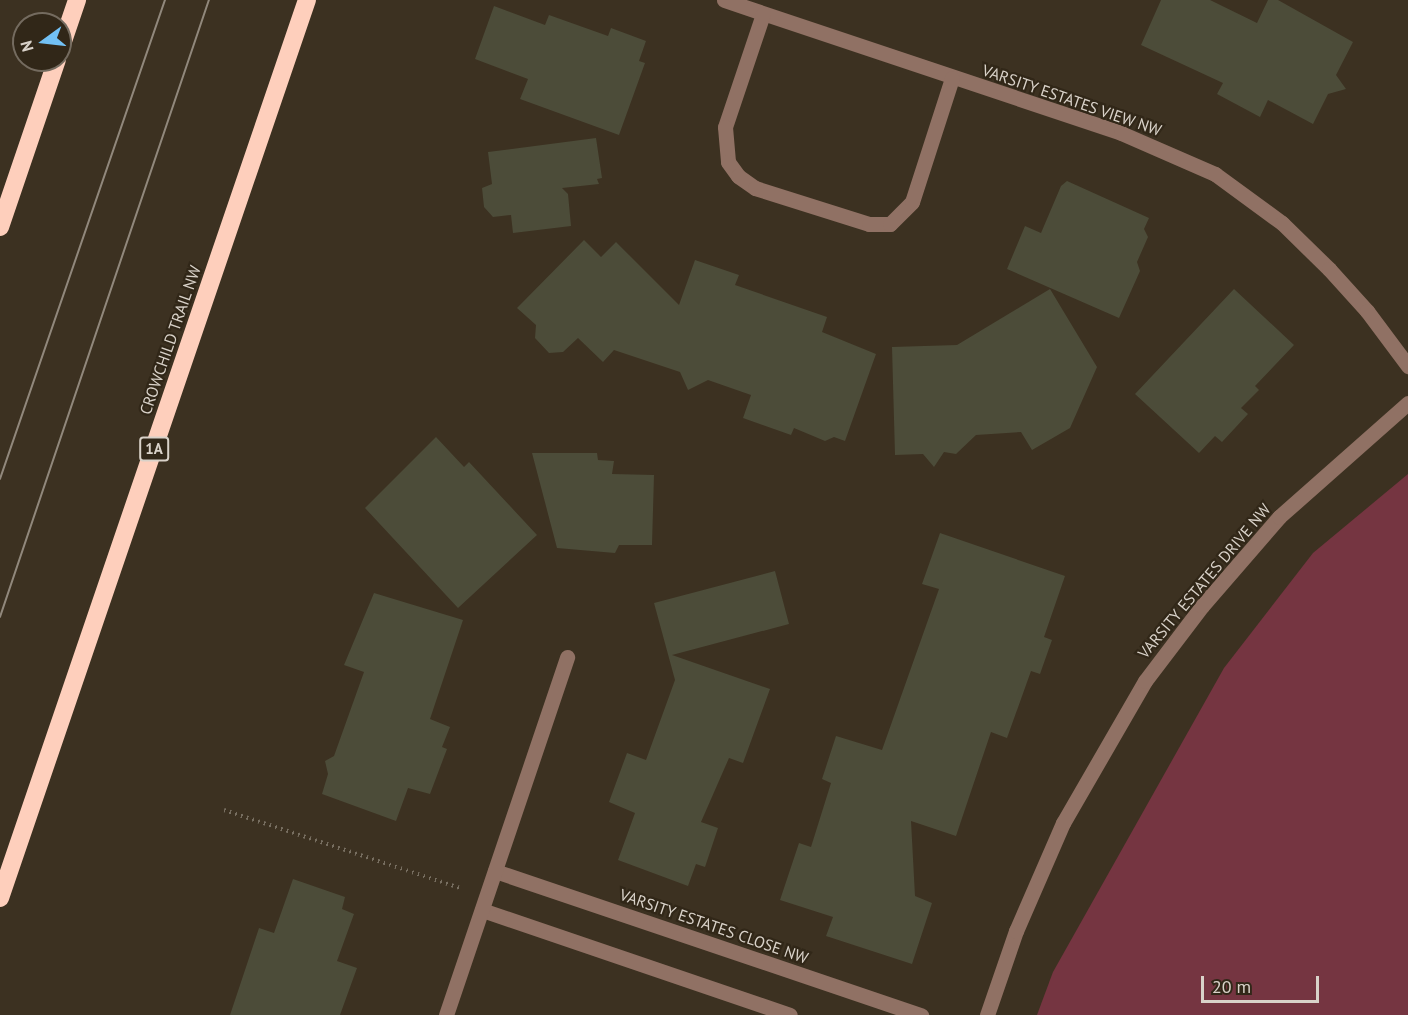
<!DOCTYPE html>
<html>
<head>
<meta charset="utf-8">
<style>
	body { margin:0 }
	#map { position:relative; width:1408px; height:1015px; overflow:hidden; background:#3c3121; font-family:"PT Sans",sans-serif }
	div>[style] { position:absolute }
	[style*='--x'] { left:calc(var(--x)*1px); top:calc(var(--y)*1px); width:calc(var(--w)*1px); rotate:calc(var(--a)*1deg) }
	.green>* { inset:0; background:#753541 }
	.building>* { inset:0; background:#4c4c39 }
	.path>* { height:4px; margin-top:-2px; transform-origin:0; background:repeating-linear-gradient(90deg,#776e60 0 1.5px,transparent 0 6px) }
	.minor>* { height:15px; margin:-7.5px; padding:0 7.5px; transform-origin:7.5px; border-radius:7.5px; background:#907164 }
	.highway>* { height:18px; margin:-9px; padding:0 9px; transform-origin:9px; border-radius:9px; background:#fecfbc }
	.tram>* { height:1.5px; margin:-0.75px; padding:0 0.75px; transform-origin:0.75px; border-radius:0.75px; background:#91887c }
	span { translate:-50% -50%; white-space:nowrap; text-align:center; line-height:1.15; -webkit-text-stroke:4.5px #312718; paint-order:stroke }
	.shield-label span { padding:2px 4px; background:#312718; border:2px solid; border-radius:4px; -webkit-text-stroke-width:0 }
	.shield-label { font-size:15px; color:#d9d2c9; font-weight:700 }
	.street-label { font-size:16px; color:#d9d2c9 }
	.north { position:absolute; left:12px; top:12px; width:60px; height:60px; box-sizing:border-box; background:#312718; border:2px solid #746b5f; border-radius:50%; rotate:255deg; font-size:16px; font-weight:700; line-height:24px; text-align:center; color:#d9d2c9 }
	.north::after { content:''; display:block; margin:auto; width:21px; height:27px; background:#72c1f5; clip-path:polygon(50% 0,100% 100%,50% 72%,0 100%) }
	.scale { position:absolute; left:1201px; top:976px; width:118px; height:27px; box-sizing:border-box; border:3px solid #d9d2c9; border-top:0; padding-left:8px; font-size:18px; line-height:21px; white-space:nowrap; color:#d9d2c9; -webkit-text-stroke:4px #312718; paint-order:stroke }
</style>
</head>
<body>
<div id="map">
	<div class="green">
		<i style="clip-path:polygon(1408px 474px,1408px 1015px,1037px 1015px,1053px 972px,1224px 668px,1313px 553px)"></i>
	</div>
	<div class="building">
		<i style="clip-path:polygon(1161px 0,1210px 0,1257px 23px,1268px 0,1278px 0,1353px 42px,1336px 75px,1346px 89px,1328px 94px,1313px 124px,1268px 100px,1260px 117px,1217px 94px,1223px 83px,1141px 45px)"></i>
		<i style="clip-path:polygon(494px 6px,545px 25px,549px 15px,608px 36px,611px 28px,646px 41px,639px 61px,645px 63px,619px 135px,520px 99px,528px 79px,475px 59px)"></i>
		<i style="clip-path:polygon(596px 138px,602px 178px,597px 179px,599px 184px,562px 188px,568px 194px,571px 226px,513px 233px,511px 215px,493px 217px,484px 207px,482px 188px,492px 184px,488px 152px)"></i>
		<i style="clip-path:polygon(1067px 181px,1149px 218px,1144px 229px,1148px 237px,1137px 262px,1140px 271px,1119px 318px,1007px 269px,1025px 226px,1041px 233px,1061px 186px)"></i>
		<i style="clip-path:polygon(584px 240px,601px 257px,616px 242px,679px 305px,695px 260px,739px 275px,735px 285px,827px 317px,822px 332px,876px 354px,845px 441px,834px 437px,825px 441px,794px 428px,791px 435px,743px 418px,751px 395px,708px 380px,688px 390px,680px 372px,614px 350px,603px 362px,578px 338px,563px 352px,549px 353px,535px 338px,536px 325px,517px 308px)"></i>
		<i style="clip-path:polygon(1050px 289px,1097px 367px,1070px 428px,1032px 450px,1021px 432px,976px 435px,956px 454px,944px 452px,934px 467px,923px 454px,895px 455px,892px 347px,957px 345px)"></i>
		<i style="clip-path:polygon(1234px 289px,1294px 345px,1255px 386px,1259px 390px,1241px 408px,1248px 414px,1222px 442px,1215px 436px,1199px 453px,1135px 394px)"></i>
		<i style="clip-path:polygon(436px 437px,464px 467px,469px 462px,537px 535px,458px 608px,365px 508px)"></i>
		<i style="clip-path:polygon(532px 453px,597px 453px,598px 460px,614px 461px,612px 474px,654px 475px,652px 545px,619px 545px,615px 553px,557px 548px)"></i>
		<i style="clip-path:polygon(940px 533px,1065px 576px,1044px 637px,1052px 640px,1040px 674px,1031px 671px,1007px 738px,991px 732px,956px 836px,911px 821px,915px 896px,932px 903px,912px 964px,826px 936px,833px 917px,780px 900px,799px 843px,811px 847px,831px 783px,822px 779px,836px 736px,882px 750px,939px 589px,922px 584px)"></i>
		<i style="clip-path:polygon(775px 571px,789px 624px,672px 655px,770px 689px,743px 763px,729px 758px,701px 822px,718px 828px,705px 867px,696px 864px,688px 886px,618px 860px,635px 813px,609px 802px,627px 753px,646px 760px,675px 680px,654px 603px)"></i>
		<i style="clip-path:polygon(374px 593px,463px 620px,430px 719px,450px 727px,442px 747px,447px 749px,430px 794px,408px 788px,396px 821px,322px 794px,328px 774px,325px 761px,334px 756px,364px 672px,344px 665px)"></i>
		<i style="clip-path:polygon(293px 879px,345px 897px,342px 909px,354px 914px,337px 961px,357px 968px,340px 1015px,230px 1015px,259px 928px,274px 933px)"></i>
	</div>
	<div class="path">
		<i style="--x:224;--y:810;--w:249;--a:18.3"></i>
	</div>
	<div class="minor">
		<i style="--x:724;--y:0;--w:419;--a:18.5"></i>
		<i style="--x:1121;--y:133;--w:103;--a:23.6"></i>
		<i style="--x:1215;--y:174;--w:83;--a:36.2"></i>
		<i style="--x:1282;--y:223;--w:66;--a:44.4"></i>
		<i style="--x:1329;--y:269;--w:57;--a:47.9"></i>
		<i style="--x:1367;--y:311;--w:69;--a:53.3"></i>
		<i style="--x:763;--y:14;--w:119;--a:108.6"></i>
		<i style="--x:725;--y:127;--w:35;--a:85"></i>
		<i style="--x:728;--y:162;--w:17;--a:54"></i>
		<i style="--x:738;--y:176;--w:21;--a:35"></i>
		<i style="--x:755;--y:188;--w:120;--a:17.5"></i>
		<i style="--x:869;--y:224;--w:21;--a:0"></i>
		<i style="--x:890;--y:224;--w:31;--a:-45"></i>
		<i style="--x:912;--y:202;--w:130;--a:-72.1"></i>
		<i style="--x:495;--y:871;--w:450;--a:18.7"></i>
		<i style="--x:482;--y:910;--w:325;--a:18.8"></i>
		<i style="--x:446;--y:1015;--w:378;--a:-71.3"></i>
		<i style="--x:987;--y:1015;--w:89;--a:-71"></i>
		<i style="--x:1016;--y:931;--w:118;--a:-66.5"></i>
		<i style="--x:1063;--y:823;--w:164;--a:-60"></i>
		<i style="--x:1145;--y:681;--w:94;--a:-52.8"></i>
		<i style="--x:1202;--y:606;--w:118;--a:-49.1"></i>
		<i style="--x:1279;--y:517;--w:172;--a:-41.5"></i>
	</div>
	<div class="highway">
		<i style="--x:60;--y:50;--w:53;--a:-71.2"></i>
		<i style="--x:0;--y:227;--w:176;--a:-71.2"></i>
		<i style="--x:0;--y:898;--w:949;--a:-71.13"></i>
	</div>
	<div class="tram">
		<i style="--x:0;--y:479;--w:507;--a:-70.99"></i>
		<i style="--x:0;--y:617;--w:651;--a:-71.29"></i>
	</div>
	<div class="shield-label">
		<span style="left:154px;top:449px">1A</span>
	</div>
	<div class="street-label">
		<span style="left:1072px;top:100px;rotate:19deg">VARSITY ESTATES VIEW NW</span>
		<span style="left:170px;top:340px;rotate:-71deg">CROWCHILD TRAIL NW</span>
		<span style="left:1204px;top:581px;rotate:-50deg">VARSITY ESTATES DRIVE NW</span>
		<span style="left:714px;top:926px;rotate:19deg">VARSITY ESTATES CLOSE NW</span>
	</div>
	<div class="north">N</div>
	<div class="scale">20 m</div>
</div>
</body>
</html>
